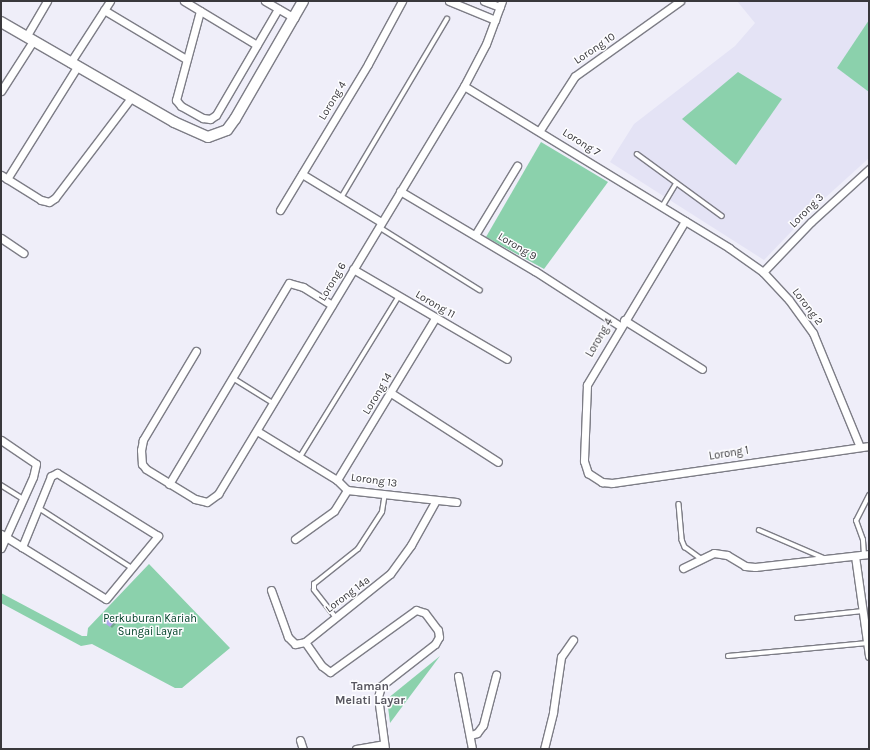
<!DOCTYPE html>
<html>
<head>
<meta charset="utf-8">
<style>
	body { margin:0 }
	#map { position:relative; width:870px; height:750px; overflow:hidden; background:#efeef9; font-family:Karla,sans-serif }
	div>[style] { position:absolute }
	[style*='--x'] { left:calc(var(--x)*1px); top:calc(var(--y)*1px); width:calc(var(--w)*1px); rotate:calc(var(--a)*1deg) }
	.built>* { inset:0; background:#e4e3f5 }
	.green>* { inset:0; background:#8bd1ac }
	.shadow>* { inset:0; background:#0003 }
	.building>* { inset:0; background:#afa7eb }
	.roads { filter:drop-shadow(1px 0 #7d7d86) drop-shadow(-1px 0 #7d7d86) drop-shadow(0 1px #7d7d86) drop-shadow(0 -1px #7d7d86) }
	.lane>* { height:3.5px; margin:-1.75px; padding:0 1.75px; transform-origin:1.75px; border-radius:1.75px; background:#fff }
	.street>* { height:7px; margin:-3.5px; padding:0 3.5px; transform-origin:3.5px; border-radius:3.5px; background:#fff }
	.secondary>* { height:10px; margin:-5px; padding:0 5px; transform-origin:5px; border-radius:5px; background:#fff }
	span { translate:-50% -50%; white-space:nowrap; text-align:center; line-height:1.15; -webkit-text-stroke:3px #fdfdff; paint-order:stroke }
	.street-label { font-size:11px; color:#39383c }
	.park-label { font-size:11px; color:#004127 }
	.neighbourhood-label { font-size:12px; color:#57565f; font-weight:700 }
	.frame { position:absolute; inset:0; border:2px solid #39383c; pointer-events:none }
</style>
</head>
<body>
<div id="map">
	<div class="built">
		<i style="clip-path:polygon(737px 1px,869px 1px,869px 158px,815px 207px,764px 260px,610px 162px,634px 124px,735px 46px,755px 23px)"></i>
	</div>
	<div class="green">
		<i style="clip-path:polygon(869px 20px,869px 92px,837px 68px)"></i>
		<i style="clip-path:polygon(738px 72px,782px 99px,736px 165px,682px 119px)"></i>
		<i style="clip-path:polygon(541px 142px,608px 182px,544px 269px,486px 237px)"></i>
		<i style="clip-path:polygon(149px 564px,230px 648px,182px 688px,175px 688px,92px 644px,81px 646px,1px 603px,1px 593px,82px 636px,87px 636px,88px 628px)"></i>
		<i style="clip-path:polygon(440px 656px,390px 723px,387px 699px)"></i>
	</div>
	<div class="shadow">
		<i style="clip-path:polygon(109px 615px,117px 623px,112px 628px,104px 621px)"></i>
	</div>
	<div class="building">
		<i style="clip-path:polygon(109px 614px,116px 620px,110px 627px,102px 621px)"></i>
	</div>
	<div class="roads">
		<div class="lane">
			<i style="--x:637;--y:154;--w:105;--a:36.1"></i>
			<i style="--x:341;--y:198;--w:208;--a:-59.4"></i>
			<i style="--x:662;--y:207;--w:27;--a:-59"></i>
			<i style="--x:379;--y:227;--w:119;--a:32"></i>
			<i style="--x:233;--y:378;--w:47;--a:32"></i>
			<i style="--x:300;--y:457;--w:189;--a:-58.4"></i>
			<i style="--x:1;--y:485;--w:26;--a:32"></i>
			<i style="--x:679;--y:504;--w:36;--a:85"></i>
			<i style="--x:682;--y:540;--w:8;--a:67"></i>
			<i style="--x:685;--y:547;--w:19;--a:36"></i>
			<i style="--x:39;--y:508;--w:111;--a:32.8"></i>
			<i style="--x:759;--y:530;--w:71;--a:23.3"></i>
			<i style="--x:864;--y:555;--w:15;--a:-94"></i>
			<i style="--x:863;--y:540;--w:20;--a:-110"></i>
			<i style="--x:856;--y:521;--w:29;--a:-63"></i>
			<i style="--x:335;--y:617;--w:34;--a:-128"></i>
			<i style="--x:314;--y:590;--w:6;--a:-90"></i>
			<i style="--x:314;--y:584;--w:56;--a:-38.5"></i>
			<i style="--x:358;--y:549;--w:44;--a:-57"></i>
			<i style="--x:382;--y:512;--w:18;--a:-81"></i>
			<i style="--x:797;--y:618;--w:66;--a:-6.1"></i>
			<i style="--x:728;--y:656;--w:140;--a:-5.3"></i>
		</div>
		<div class="street">
			<i style="--x:184;--y:1;--w:85;--a:31.1"></i>
			<i style="--x:265;--y:1;--w:34;--a:30"></i>
			<i style="--x:449;--y:1;--w:50;--a:22.4"></i>
			<i style="--x:484;--y:1;--w:17;--a:21"></i>
			<i style="--x:104;--y:10;--w:96;--a:30.9"></i>
			<i style="--x:200;--y:11;--w:92;--a:105.1"></i>
			<i style="--x:176;--y:100;--w:8;--a:50"></i>
			<i style="--x:181;--y:106;--w:25;--a:29"></i>
			<i style="--x:203;--y:118;--w:7;--a:8"></i>
			<i style="--x:210;--y:119;--w:7;--a:-34"></i>
			<i style="--x:216;--y:115;--w:123;--a:-59.7"></i>
			<i style="--x:26;--y:37;--w:42;--a:-59.7"></i>
			<i style="--x:70;--y:63;--w:74;--a:-57.2"></i>
			<i style="--x:464;--y:86;--w:311;--a:31.4"></i>
			<i style="--x:729;--y:248;--w:42;--a:35.2"></i>
			<i style="--x:763;--y:272;--w:38;--a:47"></i>
			<i style="--x:789;--y:300;--w:41;--a:54"></i>
			<i style="--x:813;--y:333;--w:123;--a:67.6"></i>
			<i style="--x:1;--y:91;--w:59;--a:-57.4"></i>
			<i style="--x:540;--y:130;--w:64;--a:-57.1"></i>
			<i style="--x:575;--y:76;--w:129;--a:-35.5"></i>
			<i style="--x:302;--y:174;--w:92;--a:31.3"></i>
			<i style="--x:1;--y:175;--w:47;--a:32"></i>
			<i style="--x:41;--y:200;--w:8;--a:14"></i>
			<i style="--x:49;--y:202;--w:7;--a:-34"></i>
			<i style="--x:55;--y:198;--w:126;--a:-52.8"></i>
			<i style="--x:7;--y:179;--w:132;--a:-58"></i>
			<i style="--x:400;--y:191;--w:157;--a:30.7"></i>
			<i style="--x:535;--y:271;--w:101;--a:32.9"></i>
			<i style="--x:280;--y:210;--w:170;--a:-58.9"></i>
			<i style="--x:368;--y:64;--w:72;--a:-61.6"></i>
			<i style="--x:685;--y:221;--w:191;--a:120.9"></i>
			<i style="--x:587;--y:385;--w:76;--a:92.3"></i>
			<i style="--x:584;--y:461;--w:13;--a:72"></i>
			<i style="--x:588;--y:473;--w:17;--a:33"></i>
			<i style="--x:602;--y:482;--w:10;--a:6"></i>
			<i style="--x:612;--y:483;--w:260;--a:-8.2"></i>
			<i style="--x:475;--y:235;--w:81;--a:-58.7"></i>
			<i style="--x:1;--y:238;--w:27;--a:34"></i>
			<i style="--x:353;--y:269;--w:178;--a:30.3"></i>
			<i style="--x:763;--y:272;--w:69;--a:-46.2"></i>
			<i style="--x:811;--y:222;--w:79;--a:-42.4"></i>
			<i style="--x:624;--y:320;--w:92;--a:32.1"></i>
			<i style="--x:196;--y:351;--w:104;--a:120.8"></i>
			<i style="--x:143;--y:440;--w:10;--a:101"></i>
			<i style="--x:141;--y:450;--w:14;--a:86"></i>
			<i style="--x:142;--y:464;--w:6;--a:51"></i>
			<i style="--x:146;--y:469;--w:57;--a:31.5"></i>
			<i style="--x:195;--y:499;--w:12;--a:14"></i>
			<i style="--x:207;--y:502;--w:14;--a:-36"></i>
			<i style="--x:218;--y:494;--w:476;--a:-58.9"></i>
			<i style="--x:464;--y:86;--w:47;--a:-62.4"></i>
			<i style="--x:486;--y:44;--w:46;--a:-69.6"></i>
			<i style="--x:391;--y:393;--w:127;--a:32.8"></i>
			<i style="--x:257;--y:431;--w:94;--a:31.5"></i>
			<i style="--x:337;--y:480;--w:14;--a:45"></i>
			<i style="--x:347;--y:490;--w:110;--a:6.3"></i>
			<i style="--x:1;--y:440;--w:42;--a:34.4"></i>
			<i style="--x:36;--y:464;--w:13;--a:103"></i>
			<i style="--x:33;--y:477;--w:78;--a:114.3"></i>
			<i style="--x:337;--y:480;--w:189;--a:-58.8"></i>
			<i style="--x:169;--y:484;--w:234;--a:-59.2"></i>
			<i style="--x:289;--y:283;--w:15;--a:16"></i>
			<i style="--x:303;--y:287;--w:34;--a:32"></i>
			<i style="--x:1;--y:534;--w:123;--a:31.8"></i>
			<i style="--x:106;--y:599;--w:82;--a:-50.5"></i>
			<i style="--x:158;--y:536;--w:119;--a:-148"></i>
			<i style="--x:57;--y:473;--w:7;--a:153"></i>
			<i style="--x:51;--y:476;--w:77;--a:112.2"></i>
			<i style="--x:295;--y:539;--w:48;--a:-35.7"></i>
			<i style="--x:334;--y:511;--w:25;--a:-58"></i>
			<i style="--x:855;--y:556;--w:101;--a:82"></i>
			<i style="--x:683;--y:568;--w:34;--a:-26"></i>
			<i style="--x:714;--y:553;--w:13;--a:9"></i>
			<i style="--x:727;--y:555;--w:21;--a:31"></i>
			<i style="--x:745;--y:566;--w:10;--a:6"></i>
			<i style="--x:755;--y:567;--w:115;--a:-6.5"></i>
			<i style="--x:271;--y:590;--w:50;--a:70.1"></i>
			<i style="--x:288;--y:637;--w:10;--a:45"></i>
			<i style="--x:295;--y:644;--w:10;--a:-11"></i>
			<i style="--x:305;--y:642;--w:109;--a:-38.7"></i>
			<i style="--x:390;--y:574;--w:36;--a:-54"></i>
			<i style="--x:411;--y:545;--w:51;--a:-60.9"></i>
			<i style="--x:305;--y:642;--w:29;--a:55"></i>
			<i style="--x:322;--y:666;--w:10;--a:37"></i>
			<i style="--x:330;--y:672;--w:106;--a:-35.8"></i>
			<i style="--x:416;--y:610;--w:9;--a:18"></i>
			<i style="--x:425;--y:613;--w:21;--a:53"></i>
			<i style="--x:438;--y:630;--w:7;--a:82"></i>
			<i style="--x:439;--y:637;--w:8;--a:120"></i>
			<i style="--x:435;--y:644;--w:68;--a:142.1"></i>
			<i style="--x:381;--y:686;--w:11;--a:105"></i>
			<i style="--x:378;--y:697;--w:52;--a:82.3"></i>
			<i style="--x:458;--y:676;--w:74;--a:79.1"></i>
			<i style="--x:471;--y:735;--w:6;--a:-18"></i>
			<i style="--x:477;--y:733;--w:10;--a:-53"></i>
			<i style="--x:483;--y:725;--w:52;--a:-75.4"></i>
			<i style="--x:300;--y:740;--w:9;--a:72"></i>
			<i style="--x:356;--y:749;--w:28;--a:-10"></i>
			<i style="--x:544;--y:749;--w:38;--a:-76"></i>
			<i style="--x:553;--y:712;--w:56;--a:-81.7"></i>
			<i style="--x:561;--y:657;--w:21;--a:-55"></i>
		</div>
		<div class="secondary">
			<i style="--x:1;--y:22;--w:200;--a:30"></i>
			<i style="--x:174;--y:122;--w:37;--a:24"></i>
			<i style="--x:208;--y:137;--w:20;--a:-20"></i>
			<i style="--x:227;--y:130;--w:14;--a:-54"></i>
			<i style="--x:235;--y:119;--w:136;--a:-60"></i>
		</div>
	</div>
	<div class="street-label">
		<span style="left:595px;top:49px;rotate:-34deg">Lorong 10</span>
		<span style="left:333px;top:101px;rotate:-59deg">Lorong 4</span>
		<span style="left:581px;top:143px;rotate:32deg">Lorong 7</span>
		<span style="left:807px;top:211px;rotate:-45deg">Lorong 3</span>
		<span style="left:517px;top:247px;rotate:31deg">Lorong 9</span>
		<span style="left:333px;top:282px;rotate:-59deg">Lorong 6</span>
		<span style="left:435px;top:305px;rotate:30deg">Lorong 11</span>
		<span style="left:807px;top:307px;rotate:53deg">Lorong 2</span>
		<span style="left:600px;top:338px;rotate:-60deg">Lorong 4</span>
		<span style="left:378px;top:394px;rotate:-59deg">Lorong 14</span>
		<span style="left:729px;top:454px;rotate:-9deg">Lorong 1</span>
		<span style="left:374px;top:481px;rotate:8deg">Lorong 13</span>
		<span style="left:348px;top:595px;rotate:-37deg">Lorong 14a</span>
	</div>
	<div class="park-label">
		<span style="left:150px;top:626px">Perkuburan Kariah<br>Sungai Layar</span>
	</div>
	<div class="neighbourhood-label">
		<span style="left:370px;top:694px">Taman<br>Melati Layar</span>
	</div>
	<div class="frame"></div>
</div>
</body>
</html>
